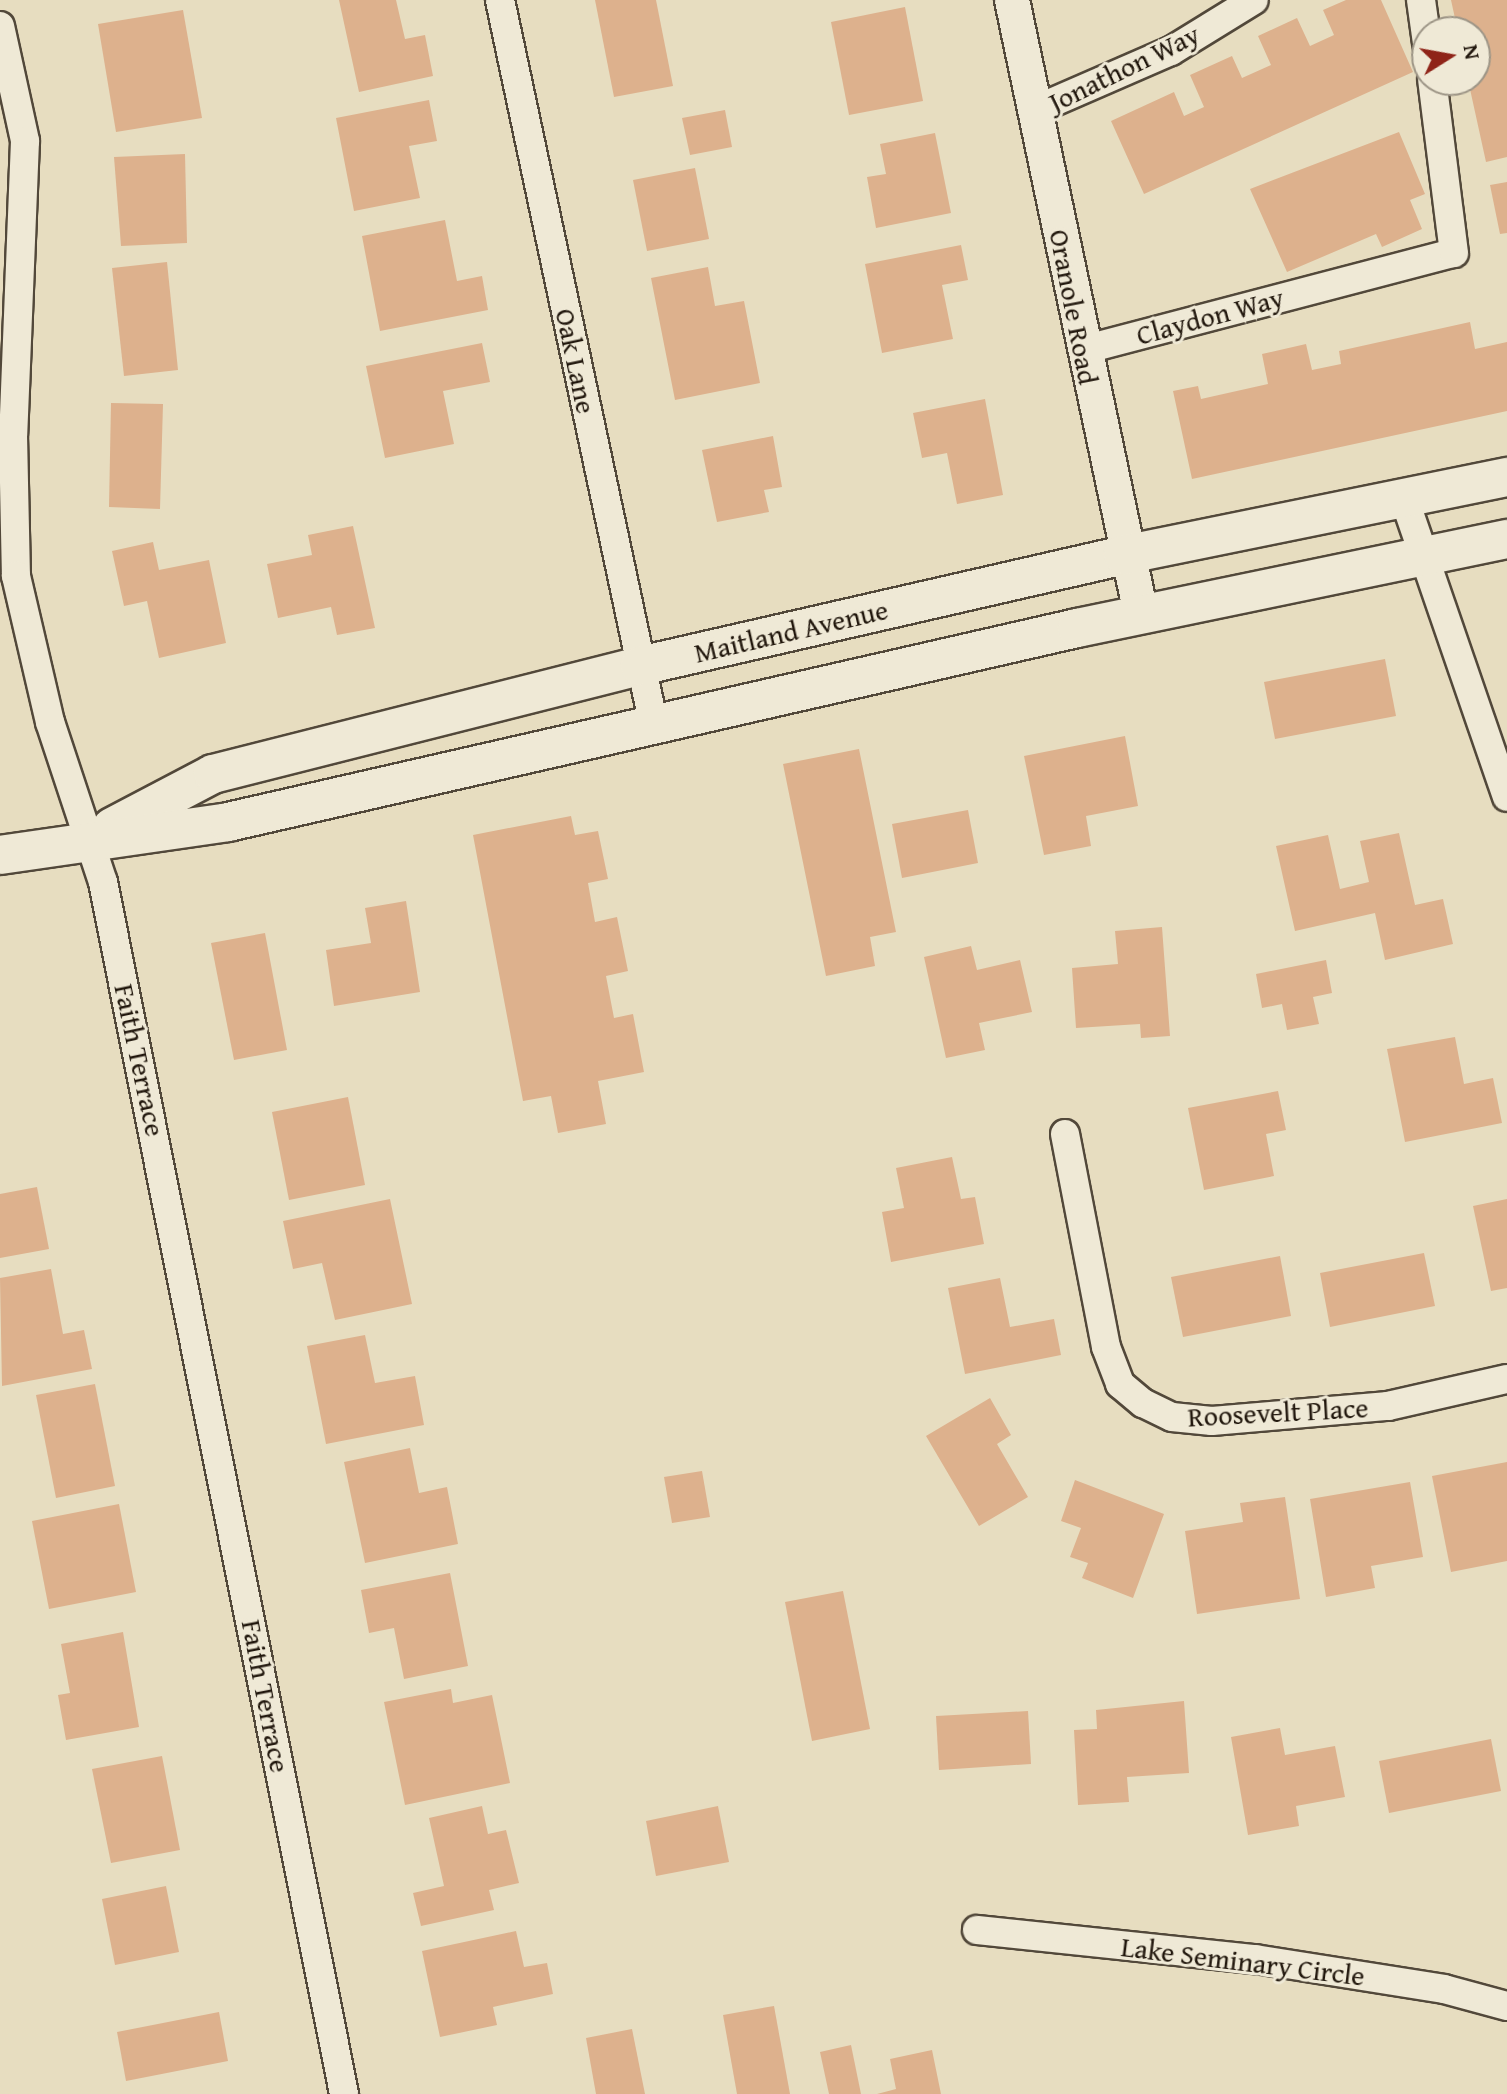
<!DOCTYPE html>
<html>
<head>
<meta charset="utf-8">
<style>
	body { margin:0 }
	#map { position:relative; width:1507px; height:2094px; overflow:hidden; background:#e7ddc0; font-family:"Gentium Book Plus",serif }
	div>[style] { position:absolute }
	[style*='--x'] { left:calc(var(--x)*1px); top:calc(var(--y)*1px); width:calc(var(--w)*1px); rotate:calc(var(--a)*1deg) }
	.building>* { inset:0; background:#ddb18d }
	.roads { filter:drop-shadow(2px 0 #52483a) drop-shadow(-2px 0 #52483a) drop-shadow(0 2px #52483a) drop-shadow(0 -2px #52483a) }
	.minor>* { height:28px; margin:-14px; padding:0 14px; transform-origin:14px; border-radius:14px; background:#efe9d6 }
	.tertiary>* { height:34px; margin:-17px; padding:0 17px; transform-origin:17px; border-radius:17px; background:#efe9d6 }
	.secondary>* { height:38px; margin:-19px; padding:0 19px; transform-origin:19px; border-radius:19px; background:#efe9d6 }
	span { translate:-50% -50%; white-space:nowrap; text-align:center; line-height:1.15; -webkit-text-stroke:6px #efe9d6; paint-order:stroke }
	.street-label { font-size:28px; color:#21170d }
	.north { position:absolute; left:1411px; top:16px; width:80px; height:80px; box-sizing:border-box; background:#efe9d6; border:2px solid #9d9586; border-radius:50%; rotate:79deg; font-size:22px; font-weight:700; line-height:32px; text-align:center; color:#21170d }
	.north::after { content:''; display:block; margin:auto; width:28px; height:36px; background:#8f2418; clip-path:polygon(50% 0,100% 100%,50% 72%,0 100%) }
</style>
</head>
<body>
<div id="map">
	<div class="building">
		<i style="clip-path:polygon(339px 0,396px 0,405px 39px,425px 35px,433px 76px,359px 92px)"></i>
		<i style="clip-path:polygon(595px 0,656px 0,673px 86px,614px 97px)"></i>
		<i style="clip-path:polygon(1346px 0,1381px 0,1413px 72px,1144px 194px,1111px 121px,1174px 92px,1184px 116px,1204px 107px,1190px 75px,1232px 56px,1242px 78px,1271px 65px,1258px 36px,1297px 18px,1310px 46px,1334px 35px,1323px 10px)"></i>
		<i style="clip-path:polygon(1451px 0,1507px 0,1507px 157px,1486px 162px,1468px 80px,1475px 80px,1475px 32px,1458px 32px)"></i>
		<i style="clip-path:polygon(905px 7px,923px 101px,849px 115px,831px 22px)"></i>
		<i style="clip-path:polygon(183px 10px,202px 118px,116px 132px,98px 24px)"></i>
		<i style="clip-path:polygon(429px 100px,437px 141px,409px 146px,420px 198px,354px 211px,336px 118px)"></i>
		<i style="clip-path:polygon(725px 110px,732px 147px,690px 155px,682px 118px)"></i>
		<i style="clip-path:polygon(1399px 132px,1425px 194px,1410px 200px,1422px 229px,1382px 247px,1376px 234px,1287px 272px,1250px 189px)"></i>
		<i style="clip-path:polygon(935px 133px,951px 213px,876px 228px,867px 177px,886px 174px,880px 144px)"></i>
		<i style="clip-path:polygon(185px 154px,187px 243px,121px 246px,114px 157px)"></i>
		<i style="clip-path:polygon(695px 168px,709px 239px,647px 251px,633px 180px)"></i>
		<i style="clip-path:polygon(1507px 182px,1507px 233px,1500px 234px,1490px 185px)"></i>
		<i style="clip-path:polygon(445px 220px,457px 281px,482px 276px,488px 310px,380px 331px,362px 236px)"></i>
		<i style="clip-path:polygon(961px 245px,968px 280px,942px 285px,953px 339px,882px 353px,865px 264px)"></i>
		<i style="clip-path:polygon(167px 262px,178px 370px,124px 376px,112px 268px)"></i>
		<i style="clip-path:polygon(708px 267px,715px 306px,744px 301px,760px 383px,675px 400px,651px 278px)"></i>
		<i style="clip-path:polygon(1470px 322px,1475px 349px,1507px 342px,1507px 411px,1192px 479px,1173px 391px,1198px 386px,1201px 399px,1268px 384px,1262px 354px,1306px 344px,1312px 370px,1341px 364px,1339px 351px)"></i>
		<i style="clip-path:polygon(482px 343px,490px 382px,443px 391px,454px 444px,385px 458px,366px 366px)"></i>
		<i style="clip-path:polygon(985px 399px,1003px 495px,957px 504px,947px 453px,922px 458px,913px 413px)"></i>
		<i style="clip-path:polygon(111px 403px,163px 404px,160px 509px,109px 507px)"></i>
		<i style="clip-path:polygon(773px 436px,782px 487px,764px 490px,769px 512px,717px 522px,702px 450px)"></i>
		<i style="clip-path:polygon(353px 526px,375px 628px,337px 635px,331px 607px,278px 618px,267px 564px,312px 555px,308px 535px)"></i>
		<i style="clip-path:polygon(153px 542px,159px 570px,209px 560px,226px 643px,159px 658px,147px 601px,124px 606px,112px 551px)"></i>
		<i style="clip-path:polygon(1385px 659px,1396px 716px,1275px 739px,1264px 682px)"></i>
		<i style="clip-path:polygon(1125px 736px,1138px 806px,1086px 816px,1091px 846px,1044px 855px,1024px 756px)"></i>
		<i style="clip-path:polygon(859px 749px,896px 932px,870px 937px,875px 966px,826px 976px,783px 764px)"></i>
		<i style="clip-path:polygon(968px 810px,978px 863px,902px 878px,892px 824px)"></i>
		<i style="clip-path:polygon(571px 816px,575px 835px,598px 831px,608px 879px,588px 883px,595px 922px,617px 917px,628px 971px,606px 976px,614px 1018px,633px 1014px,644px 1072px,598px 1081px,606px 1124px,558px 1133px,551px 1096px,523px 1101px,473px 835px)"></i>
		<i style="clip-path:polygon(1399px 833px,1415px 905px,1443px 899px,1453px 944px,1385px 960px,1375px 913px,1295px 931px,1276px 846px,1328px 835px,1340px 889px,1369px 882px,1360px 841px)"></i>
		<i style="clip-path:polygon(406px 901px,420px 992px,334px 1006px,326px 950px,371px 943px,365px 908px)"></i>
		<i style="clip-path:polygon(1162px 927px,1170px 1036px,1141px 1038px,1140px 1024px,1076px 1028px,1072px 968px,1118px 964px,1115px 931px)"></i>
		<i style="clip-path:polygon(265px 933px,287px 1050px,234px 1060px,211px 943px)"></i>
		<i style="clip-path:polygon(971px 946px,977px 970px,1020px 960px,1032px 1012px,979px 1023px,985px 1050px,946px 1058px,924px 957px)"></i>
		<i style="clip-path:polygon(1326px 960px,1332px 993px,1313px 997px,1319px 1024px,1287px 1030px,1282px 1004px,1262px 1008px,1256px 974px)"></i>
		<i style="clip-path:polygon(1455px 1037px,1464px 1084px,1493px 1078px,1502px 1123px,1405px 1142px,1387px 1049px)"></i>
		<i style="clip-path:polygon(1278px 1091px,1286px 1130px,1266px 1134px,1274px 1176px,1204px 1190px,1188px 1108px)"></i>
		<i style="clip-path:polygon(348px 1097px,365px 1185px,289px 1200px,272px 1112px)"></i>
		<i style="clip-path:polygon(952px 1157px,961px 1199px,975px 1197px,984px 1244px,891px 1262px,882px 1212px,904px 1208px,896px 1168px)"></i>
		<i style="clip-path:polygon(37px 1187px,49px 1249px,0 1258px,0 1194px)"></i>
		<i style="clip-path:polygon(390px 1199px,412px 1304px,335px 1320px,322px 1263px,293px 1269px,283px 1221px)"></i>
		<i style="clip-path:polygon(1507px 1199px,1507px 1288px,1491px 1291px,1473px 1206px)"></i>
		<i style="clip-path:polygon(1424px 1253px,1435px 1306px,1330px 1327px,1320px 1273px)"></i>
		<i style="clip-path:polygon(1280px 1256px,1291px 1316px,1183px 1337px,1171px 1277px)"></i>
		<i style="clip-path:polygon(51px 1269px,63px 1334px,84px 1330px,92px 1369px,2px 1386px,0 1278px)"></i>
		<i style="clip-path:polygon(1000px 1278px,1010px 1327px,1054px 1319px,1061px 1355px,965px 1374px,948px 1288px)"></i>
		<i style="clip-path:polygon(365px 1335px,375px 1383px,415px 1376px,424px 1425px,326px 1444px,307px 1346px)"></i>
		<i style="clip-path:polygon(95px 1384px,115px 1486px,56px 1498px,36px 1395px)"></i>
		<i style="clip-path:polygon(990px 1398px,1011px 1435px,997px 1444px,1028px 1497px,979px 1526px,926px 1436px)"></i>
		<i style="clip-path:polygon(410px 1448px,419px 1493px,447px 1487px,458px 1544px,365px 1563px,344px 1462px)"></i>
		<i style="clip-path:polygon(1507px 1462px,1507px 1561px,1451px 1572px,1432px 1476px)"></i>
		<i style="clip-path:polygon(702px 1471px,710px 1517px,672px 1523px,664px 1477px)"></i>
		<i style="clip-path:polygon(1075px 1480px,1164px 1514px,1133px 1598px,1082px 1578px,1088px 1563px,1070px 1557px,1081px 1528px,1061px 1521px)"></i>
		<i style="clip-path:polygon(1410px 1482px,1423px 1557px,1371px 1566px,1375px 1588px,1326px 1597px,1310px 1499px)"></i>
		<i style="clip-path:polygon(1285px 1497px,1300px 1599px,1197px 1614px,1185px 1531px,1243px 1522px,1240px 1503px)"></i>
		<i style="clip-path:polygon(119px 1504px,136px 1592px,49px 1609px,32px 1521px)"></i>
		<i style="clip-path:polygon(450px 1573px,468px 1666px,404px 1679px,394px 1628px,369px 1633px,361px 1590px)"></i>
		<i style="clip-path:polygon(843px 1591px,870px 1729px,812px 1741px,785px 1602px)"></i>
		<i style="clip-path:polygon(123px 1632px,139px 1727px,66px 1740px,58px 1695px,70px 1693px,61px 1644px)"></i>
		<i style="clip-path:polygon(451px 1689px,453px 1703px,492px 1695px,510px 1783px,405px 1805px,384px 1702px)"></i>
		<i style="clip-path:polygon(1184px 1701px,1189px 1773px,1127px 1777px,1129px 1802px,1078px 1805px,1074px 1730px,1097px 1729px,1096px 1710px)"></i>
		<i style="clip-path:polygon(1028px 1711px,1031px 1764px,939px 1770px,936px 1716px)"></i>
		<i style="clip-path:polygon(1280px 1728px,1285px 1755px,1335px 1746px,1345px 1797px,1296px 1806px,1299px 1826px,1248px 1835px,1231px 1737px)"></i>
		<i style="clip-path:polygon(1491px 1739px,1501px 1791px,1389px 1813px,1379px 1761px)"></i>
		<i style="clip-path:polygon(162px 1756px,180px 1850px,111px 1863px,92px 1769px)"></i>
		<i style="clip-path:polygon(482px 1806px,488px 1834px,506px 1830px,519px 1883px,489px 1890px,494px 1910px,421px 1926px,413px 1893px,444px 1886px,429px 1818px)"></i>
		<i style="clip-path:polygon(718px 1806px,729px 1862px,656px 1876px,646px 1821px)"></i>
		<i style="clip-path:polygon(166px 1886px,179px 1952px,115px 1965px,102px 1899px)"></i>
		<i style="clip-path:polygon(516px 1931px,524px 1967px,547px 1963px,553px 1994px,493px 2007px,497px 2025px,440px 2037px,422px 1951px)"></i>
		<i style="clip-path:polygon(774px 2006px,790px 2094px,737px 2094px,723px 2015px)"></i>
		<i style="clip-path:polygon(219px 2012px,228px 2061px,126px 2081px,117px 2032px)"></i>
		<i style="clip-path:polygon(632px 2029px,645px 2094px,596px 2094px,586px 2038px)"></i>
		<i style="clip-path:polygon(851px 2045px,861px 2094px,829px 2094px,820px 2052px)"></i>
		<i style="clip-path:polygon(932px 2050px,941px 2094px,877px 2094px,896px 2089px,890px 2059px)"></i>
	</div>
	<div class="roads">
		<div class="minor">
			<i style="--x:500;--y:0;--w:737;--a:78.02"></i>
			<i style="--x:1421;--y:0;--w:43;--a:82.1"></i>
			<i style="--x:0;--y:26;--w:118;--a:77.7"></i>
			<i style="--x:25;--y:141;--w:294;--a:92.3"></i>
			<i style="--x:13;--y:435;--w:141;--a:88.8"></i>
			<i style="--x:16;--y:576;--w:150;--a:76.9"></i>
			<i style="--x:50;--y:722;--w:169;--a:71.7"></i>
			<i style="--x:103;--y:882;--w:1236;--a:78.75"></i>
			<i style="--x:1035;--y:110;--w:148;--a:-23.5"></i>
			<i style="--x:1171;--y:51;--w:97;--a:-31.6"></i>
			<i style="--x:1083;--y:350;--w:383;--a:-14.7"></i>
			<i style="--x:1454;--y:253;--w:174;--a:-97.2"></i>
			<i style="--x:1404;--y:498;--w:316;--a:71"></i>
			<i style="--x:1065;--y:1134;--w:217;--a:79.1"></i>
			<i style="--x:1106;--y:1347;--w:40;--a:69"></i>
			<i style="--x:1120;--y:1384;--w:30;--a:40"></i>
			<i style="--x:1143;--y:1403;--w:32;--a:26"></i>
			<i style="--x:1172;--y:1417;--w:40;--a:5.7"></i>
			<i style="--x:1212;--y:1421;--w:177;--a:-4.9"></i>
			<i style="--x:1388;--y:1406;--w:122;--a:-12.8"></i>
			<i style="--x:977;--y:1930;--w:280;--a:6"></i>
			<i style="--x:1255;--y:1959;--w:191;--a:9"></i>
			<i style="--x:1444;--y:1989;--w:65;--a:15.1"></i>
		</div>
		<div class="tertiary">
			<i style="--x:1012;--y:0;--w:627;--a:78.13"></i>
		</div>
		<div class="secondary">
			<i style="--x:112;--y:827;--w:114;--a:-27.7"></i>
			<i style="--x:213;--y:774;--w:440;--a:-14.2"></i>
			<i style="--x:640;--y:666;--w:496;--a:-12.9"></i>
			<i style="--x:1123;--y:555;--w:392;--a:-11.5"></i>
			<i style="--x:0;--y:855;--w:230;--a:-8.2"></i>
			<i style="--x:228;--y:822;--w:871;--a:-12.87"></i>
			<i style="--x:1077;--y:628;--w:439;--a:-11.7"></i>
		</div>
	</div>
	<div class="street-label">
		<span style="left:1124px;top:68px;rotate:-26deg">Jonathon Way</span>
		<span style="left:1074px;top:307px;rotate:79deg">Oranole Road</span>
		<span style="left:1210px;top:316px;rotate:-15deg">Claydon Way</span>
		<span style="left:576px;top:361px;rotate:78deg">Oak Lane</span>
		<span style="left:791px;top:631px;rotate:-13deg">Maitland Avenue</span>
		<span style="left:140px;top:1060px;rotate:78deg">Faith Terrace</span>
		<span style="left:1278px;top:1412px;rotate:-3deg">Roosevelt Place</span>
		<span style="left:266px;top:1696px;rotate:79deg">Faith Terrace</span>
		<span style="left:1243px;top:1961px;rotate:7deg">Lake Seminary Circle</span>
	</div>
	<div class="north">N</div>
</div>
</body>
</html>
